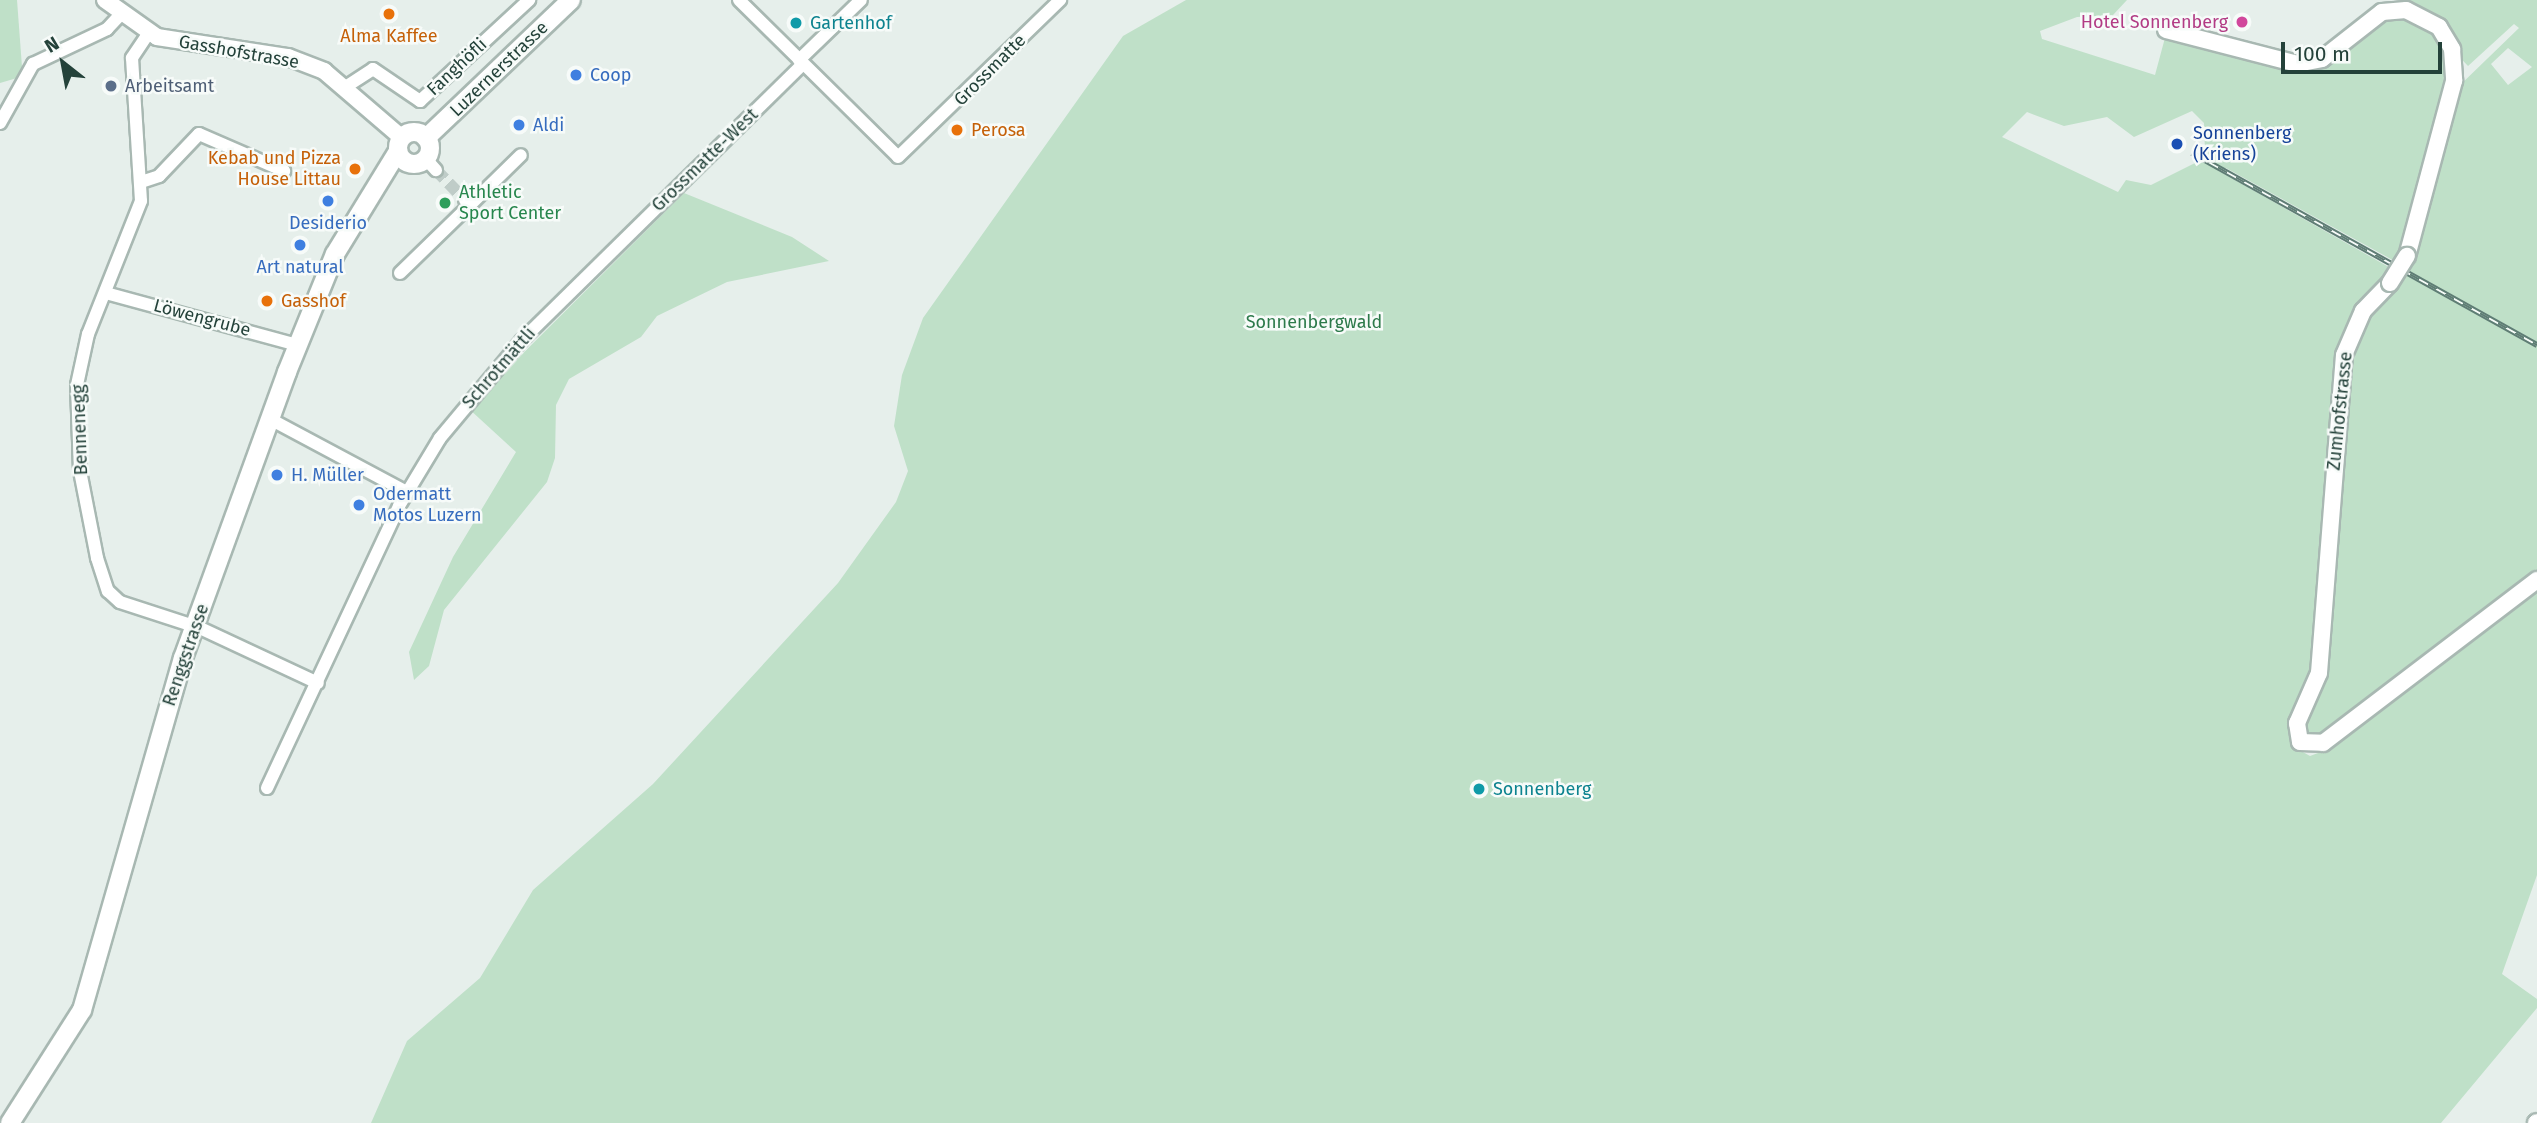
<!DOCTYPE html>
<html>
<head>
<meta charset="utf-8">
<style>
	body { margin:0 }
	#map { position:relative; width:2537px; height:1123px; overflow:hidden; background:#e6efeb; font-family:"Fira Sans",sans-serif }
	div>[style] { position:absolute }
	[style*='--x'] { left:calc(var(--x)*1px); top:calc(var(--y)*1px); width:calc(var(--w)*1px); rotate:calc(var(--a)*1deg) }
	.green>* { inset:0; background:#bfe0c8 }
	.minor-tunnel>* { height:12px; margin-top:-6px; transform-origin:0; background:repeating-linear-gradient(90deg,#bfccc8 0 12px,transparent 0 18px) }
	.roads { filter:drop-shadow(2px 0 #a8b8b2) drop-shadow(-2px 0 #a8b8b2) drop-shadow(0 2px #a8b8b2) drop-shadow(0 -2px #a8b8b2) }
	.minor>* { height:12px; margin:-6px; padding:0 6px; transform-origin:6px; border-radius:6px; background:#fff }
	.tertiary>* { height:16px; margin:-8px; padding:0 8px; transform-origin:8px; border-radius:8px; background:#fff }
	.secondary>* { height:18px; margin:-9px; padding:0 9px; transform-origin:9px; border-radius:9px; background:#fff }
	.secondary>.ring { margin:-9px; padding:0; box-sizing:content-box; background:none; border:18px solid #fff; border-radius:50% }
	.rail>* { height:6px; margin-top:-3px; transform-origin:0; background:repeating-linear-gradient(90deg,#f7fbf9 0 10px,#5f7d75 0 20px); box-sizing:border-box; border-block:2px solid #5f7d75 }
	.bridges { filter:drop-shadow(2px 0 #a8b8b2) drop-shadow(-2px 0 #a8b8b2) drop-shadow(0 2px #a8b8b2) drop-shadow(0 -2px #a8b8b2) }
	.tertiary-bridge>* { height:16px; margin:-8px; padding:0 8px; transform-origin:8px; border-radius:8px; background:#fff }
	.dots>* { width:19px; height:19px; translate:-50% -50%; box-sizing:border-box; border:4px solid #f7fbf9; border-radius:50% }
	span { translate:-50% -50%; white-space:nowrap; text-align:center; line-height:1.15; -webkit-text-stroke:5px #f7fbf9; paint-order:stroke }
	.hotel-label { font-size:18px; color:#b23c85 }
	.right { translate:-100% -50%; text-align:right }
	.culture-label { font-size:18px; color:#0d838f }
	.left { translate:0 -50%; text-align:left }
	.food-label { font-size:18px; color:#c56008 }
	.street-label { font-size:18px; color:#24423a }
	.shop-label { font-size:18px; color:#366cbe }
	.service-label { font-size:18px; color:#4e5e75 }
	.transit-label { font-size:18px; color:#164399 }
	.leisure-label { font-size:18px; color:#27864d }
	.park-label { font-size:18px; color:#2d7a4b }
	.north { position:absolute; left:28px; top:28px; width:70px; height:70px; -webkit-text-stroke:5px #f7fbf9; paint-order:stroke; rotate:329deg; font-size:19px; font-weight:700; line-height:28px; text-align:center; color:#24423a }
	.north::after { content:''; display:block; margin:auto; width:24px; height:32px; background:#24423a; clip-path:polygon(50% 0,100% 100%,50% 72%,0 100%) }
	.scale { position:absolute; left:2281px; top:42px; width:161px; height:32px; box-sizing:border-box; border:4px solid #24423a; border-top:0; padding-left:9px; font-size:21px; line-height:24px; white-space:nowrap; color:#24423a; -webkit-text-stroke:5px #f7fbf9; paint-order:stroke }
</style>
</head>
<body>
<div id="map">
	<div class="green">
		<i style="clip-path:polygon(0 0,17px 0,22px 67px,17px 78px,0 83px)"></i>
		<i style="clip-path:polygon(evenodd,1186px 0,2127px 0,2113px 15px,2077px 17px,2040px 31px,2042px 39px,2155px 75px,2166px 34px,2249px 61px,2251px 55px,2299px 69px,2367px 25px,2402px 13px,2439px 32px,2451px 67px,2398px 263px,2226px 168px,2219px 171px,2394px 270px,2354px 326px,2317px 655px,2305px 697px,2299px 694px,2287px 723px,2294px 747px,2310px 756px,2326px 750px,2537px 585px,2537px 875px,2502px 974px,2537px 999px,2537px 1008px,2441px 1123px,371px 1123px,407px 1041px,480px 978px,533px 890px,653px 784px,838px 583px,896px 502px,908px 471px,894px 426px,902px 375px,923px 318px,1123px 36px,1186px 0,2192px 111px,2204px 123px,2205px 152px,2195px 163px,2151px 185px,2126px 180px,2118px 192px,2002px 137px,2027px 112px,2064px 126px,2107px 117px,2134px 137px,2192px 111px)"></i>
		<i style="clip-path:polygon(evenodd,2405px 0,2537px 0,2537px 576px,2322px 741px,2308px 743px,2303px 720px,2322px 676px,2345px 372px,2361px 325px,2397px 281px,2456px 89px,2519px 28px,2514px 24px,2468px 66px,2405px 0,2508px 48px,2532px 67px,2508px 85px,2491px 64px,2508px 48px)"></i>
		<i style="clip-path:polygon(684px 193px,792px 237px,829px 261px,727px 282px,657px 316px,641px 337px,569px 379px,556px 405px,555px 458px,547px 482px,444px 610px,429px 666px,414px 680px,409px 652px,453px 557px,516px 452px,468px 408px)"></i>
	</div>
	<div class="minor-tunnel">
		<i style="--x:436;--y:170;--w:42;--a:46"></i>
	</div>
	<div class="roads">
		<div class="minor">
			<i style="--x:739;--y:0;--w:223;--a:44.6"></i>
			<i style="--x:898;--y:157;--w:226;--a:-44.1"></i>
			<i style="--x:148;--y:34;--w:29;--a:124"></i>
			<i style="--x:132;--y:58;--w:143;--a:86.4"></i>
			<i style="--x:141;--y:201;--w:143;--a:111.7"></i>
			<i style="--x:88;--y:334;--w:52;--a:102.2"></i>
			<i style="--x:77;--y:385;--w:86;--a:88"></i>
			<i style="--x:80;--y:471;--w:89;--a:78.9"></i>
			<i style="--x:97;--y:558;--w:35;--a:72"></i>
			<i style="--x:108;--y:591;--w:16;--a:43"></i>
			<i style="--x:120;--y:602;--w:84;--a:18"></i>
			<i style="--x:200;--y:628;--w:130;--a:25"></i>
			<i style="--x:799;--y:60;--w:86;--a:-44.1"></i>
			<i style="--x:347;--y:86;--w:31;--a:-33"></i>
			<i style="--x:373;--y:69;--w:57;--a:34.2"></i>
			<i style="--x:420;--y:101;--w:149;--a:-42.8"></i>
			<i style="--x:0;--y:123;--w:68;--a:-60.8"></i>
			<i style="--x:33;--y:64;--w:82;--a:-25.3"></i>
			<i style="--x:107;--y:29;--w:19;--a:-47"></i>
			<i style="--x:426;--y:159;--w:15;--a:48"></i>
			<i style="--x:141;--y:182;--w:19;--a:-18"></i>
			<i style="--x:159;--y:176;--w:58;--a:-46.4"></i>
			<i style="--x:199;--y:134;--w:93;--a:23.5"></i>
			<i style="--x:465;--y:200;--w:7;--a:45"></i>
			<i style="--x:470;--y:205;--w:71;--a:-44.4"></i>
			<i style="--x:400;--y:273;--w:98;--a:-44.2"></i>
			<i style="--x:106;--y:293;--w:199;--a:15.2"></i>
			<i style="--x:270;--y:419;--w:155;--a:28.1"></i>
			<i style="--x:267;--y:788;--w:311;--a:-64.9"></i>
			<i style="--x:399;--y:506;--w:79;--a:-58.9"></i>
			<i style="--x:440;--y:438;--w:126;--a:-50.1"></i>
			<i style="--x:521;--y:341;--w:395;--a:-44.5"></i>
		</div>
		<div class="tertiary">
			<i style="--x:105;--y:0;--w:64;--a:35.4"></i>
			<i style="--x:157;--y:37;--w:133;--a:8.7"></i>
			<i style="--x:288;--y:57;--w:39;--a:21"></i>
			<i style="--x:324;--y:71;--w:101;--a:40.6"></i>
			<i style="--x:2166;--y:30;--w:135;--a:14.5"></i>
			<i style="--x:2297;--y:64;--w:25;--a:-11"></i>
			<i style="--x:2322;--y:59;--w:76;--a:-38.1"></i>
			<i style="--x:2382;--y:12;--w:24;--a:-5"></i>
			<i style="--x:2406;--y:10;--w:37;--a:27"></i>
			<i style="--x:2439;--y:27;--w:26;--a:59"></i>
			<i style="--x:2452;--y:49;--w:32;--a:86"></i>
			<i style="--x:2454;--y:81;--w:181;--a:105"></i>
			<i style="--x:2390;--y:283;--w:39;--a:134"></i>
			<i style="--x:2363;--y:311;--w:48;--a:113.4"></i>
			<i style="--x:2344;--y:355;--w:319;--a:94.5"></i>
			<i style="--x:2319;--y:673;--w:55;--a:113.7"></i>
			<i style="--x:2297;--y:723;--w:19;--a:81"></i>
			<i style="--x:2300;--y:742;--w:23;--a:2"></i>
			<i style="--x:2323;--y:743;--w:269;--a:-37.3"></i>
			<i style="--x:2536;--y:1123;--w:1;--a:-45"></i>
		</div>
		<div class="secondary">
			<i class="ring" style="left:398px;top:132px;width:14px;height:14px"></i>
			<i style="--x:426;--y:138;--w:200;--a:-43.6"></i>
			<i style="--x:10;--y:1123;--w:134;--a:-57.5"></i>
			<i style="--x:82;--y:1010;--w:366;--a:-74"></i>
			<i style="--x:183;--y:658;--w:304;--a:-70"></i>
			<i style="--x:287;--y:372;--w:127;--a:-67.9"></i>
			<i style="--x:335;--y:254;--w:121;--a:-58.5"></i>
		</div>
	</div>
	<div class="rail">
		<i style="--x:2192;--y:153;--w:395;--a:29.1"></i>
	</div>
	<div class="bridges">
		<div class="tertiary-bridge">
			<i style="--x:2390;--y:283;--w:32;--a:-58"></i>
		</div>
	</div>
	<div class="dots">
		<i style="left:389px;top:14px;background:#e8710a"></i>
		<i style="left:2242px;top:22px;background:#d1479c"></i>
		<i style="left:796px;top:23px;background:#0f9aa8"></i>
		<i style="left:576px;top:75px;background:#3f7fe0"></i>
		<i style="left:111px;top:86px;background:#5c6f8a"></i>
		<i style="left:519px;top:125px;background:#3f7fe0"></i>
		<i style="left:957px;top:130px;background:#e8710a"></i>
		<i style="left:2177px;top:144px;background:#1a4fb4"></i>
		<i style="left:355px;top:169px;background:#e8710a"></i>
		<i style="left:328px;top:201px;background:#3f7fe0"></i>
		<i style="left:445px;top:203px;background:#2e9e5b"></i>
		<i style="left:300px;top:245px;background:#3f7fe0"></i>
		<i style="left:267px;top:301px;background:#e8710a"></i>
		<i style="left:277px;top:475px;background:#3f7fe0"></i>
		<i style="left:359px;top:505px;background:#3f7fe0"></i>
		<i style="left:1479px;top:789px;background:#0f9aa8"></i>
	</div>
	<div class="hotel-label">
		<span class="right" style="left:2228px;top:22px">Hotel Sonnenberg</span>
	</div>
	<div class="culture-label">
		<span class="left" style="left:810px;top:23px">Gartenhof</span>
		<span class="left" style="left:1493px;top:789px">Sonnenberg</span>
	</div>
	<div class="food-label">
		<span style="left:389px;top:36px">Alma Kaffee</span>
		<span class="left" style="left:971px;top:130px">Perosa</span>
		<span class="right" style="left:341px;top:169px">Kebab und Pizza<br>House Littau</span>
		<span class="left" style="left:281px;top:301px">Gasshof</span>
	</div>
	<div class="street-label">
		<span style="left:239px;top:52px;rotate:10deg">Gasshofstrasse</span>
		<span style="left:457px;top:67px;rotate:-43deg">Fanghöfli</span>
		<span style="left:499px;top:69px;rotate:-44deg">Luzernerstrasse</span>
		<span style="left:990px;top:70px;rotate:-45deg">Grossmatte</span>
		<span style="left:705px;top:160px;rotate:-44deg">Grossmatte-West</span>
		<span style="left:202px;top:318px;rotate:15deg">Löwengrube</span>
		<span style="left:499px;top:368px;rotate:-49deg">Schrotmättli</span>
		<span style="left:2340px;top:411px;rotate:-84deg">Zumhofstrasse</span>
		<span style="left:80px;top:430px;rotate:-92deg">Bennenegg</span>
		<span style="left:186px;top:655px;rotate:-71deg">Renggstrasse</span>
	</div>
	<div class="shop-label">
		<span class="left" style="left:590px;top:75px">Coop</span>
		<span class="left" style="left:533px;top:125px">Aldi</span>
		<span style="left:328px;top:223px">Desiderio</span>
		<span style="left:300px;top:267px">Art natural</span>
		<span class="left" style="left:291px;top:475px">H. Müller</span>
		<span class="left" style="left:373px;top:505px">Odermatt<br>Motos Luzern</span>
	</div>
	<div class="service-label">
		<span class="left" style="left:125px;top:86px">Arbeitsamt</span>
	</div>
	<div class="transit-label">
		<span class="left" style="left:2193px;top:144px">Sonnenberg<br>(Kriens)</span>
	</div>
	<div class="leisure-label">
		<span class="left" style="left:459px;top:203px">Athletic<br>Sport Center</span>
	</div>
	<div class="park-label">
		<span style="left:1314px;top:322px">Sonnenbergwald</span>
	</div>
	<div class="north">N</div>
	<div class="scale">100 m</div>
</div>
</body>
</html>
